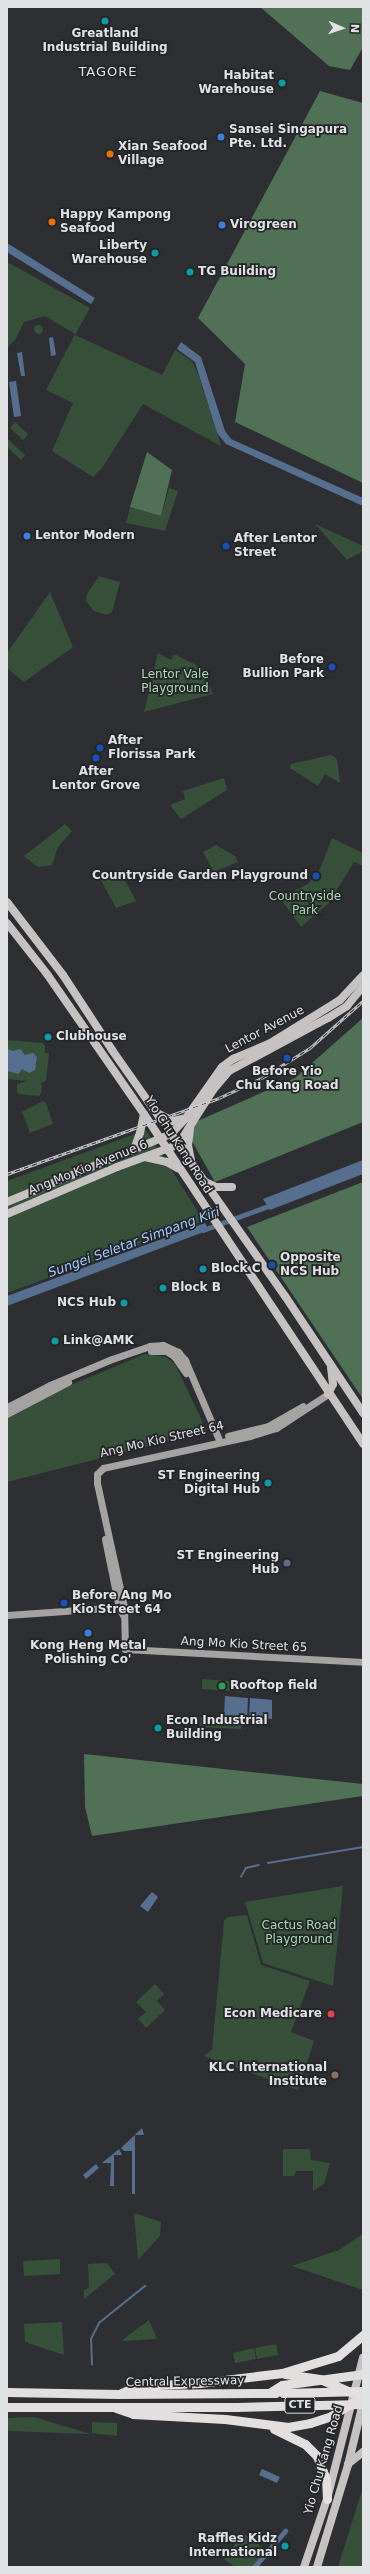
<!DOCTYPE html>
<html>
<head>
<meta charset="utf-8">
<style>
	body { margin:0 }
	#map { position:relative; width:370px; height:2574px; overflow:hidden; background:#2e2f33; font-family:"DejaVu Sans",sans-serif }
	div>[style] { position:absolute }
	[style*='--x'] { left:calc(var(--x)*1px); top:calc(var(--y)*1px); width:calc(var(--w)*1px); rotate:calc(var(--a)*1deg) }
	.green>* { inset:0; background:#36503a }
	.round { border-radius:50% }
	.forest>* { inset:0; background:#507155 }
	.water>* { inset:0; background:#566f8f }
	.stream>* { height:1.5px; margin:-0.75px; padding:0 0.75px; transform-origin:0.75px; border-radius:0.75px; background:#566f8f }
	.canal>* { height:5px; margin:-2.5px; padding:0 2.5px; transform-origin:2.5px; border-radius:2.5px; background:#566f8f }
	.secondary>* { height:7px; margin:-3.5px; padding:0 3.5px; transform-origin:3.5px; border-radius:3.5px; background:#a5a2a2 }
	.primary>* { height:8px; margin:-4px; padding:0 4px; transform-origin:4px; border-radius:4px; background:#c6c2c2 }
	.highway>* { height:9px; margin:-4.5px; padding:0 4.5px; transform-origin:4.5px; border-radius:4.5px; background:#e4dfdf }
	.rail>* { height:3px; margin-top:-1.5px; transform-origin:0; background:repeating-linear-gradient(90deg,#242629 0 4.5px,#cacbce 0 9px); box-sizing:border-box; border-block:1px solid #cacbce }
	.highway-bridge>* { height:9px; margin:-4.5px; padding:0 4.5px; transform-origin:4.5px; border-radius:4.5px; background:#e4dfdf }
	.dots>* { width:11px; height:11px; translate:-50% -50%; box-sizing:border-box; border:2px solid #242629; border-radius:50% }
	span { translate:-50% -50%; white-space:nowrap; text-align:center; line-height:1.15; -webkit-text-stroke:3.5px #242629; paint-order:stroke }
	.shield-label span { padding:1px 3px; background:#242629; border:1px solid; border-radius:3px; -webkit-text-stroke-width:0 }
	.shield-label { font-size:11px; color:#e1e2e4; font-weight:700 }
	.poi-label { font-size:12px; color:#e1e2e4; font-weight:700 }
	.right { translate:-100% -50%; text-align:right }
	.left { translate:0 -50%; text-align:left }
	.park-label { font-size:12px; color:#a5dcac }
	.street-label { font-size:12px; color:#e1e2e4 }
	.neighbourhood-label { font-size:13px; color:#e1e2e4; letter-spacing:1px }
	.water-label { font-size:13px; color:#9ec9fe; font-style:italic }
	.frame { position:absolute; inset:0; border:8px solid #e1e2e4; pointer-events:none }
	.north { position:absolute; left:322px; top:8px; width:40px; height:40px; -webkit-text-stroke:3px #242629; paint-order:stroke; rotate:92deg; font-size:11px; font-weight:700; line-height:16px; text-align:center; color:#e1e2e4 }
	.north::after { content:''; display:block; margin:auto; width:14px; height:18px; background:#e1e2e4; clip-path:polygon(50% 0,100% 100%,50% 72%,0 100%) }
</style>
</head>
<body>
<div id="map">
	<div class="green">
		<i style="clip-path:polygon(7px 262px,90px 308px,75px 335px,162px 375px,175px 350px,192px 361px,199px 376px,221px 446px,143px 404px,102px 468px,93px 477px,52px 451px,73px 403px,46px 390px,75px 334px,45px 316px,24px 322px,15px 340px,7px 348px)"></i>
		<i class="round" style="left:33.5px;top:324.5px;width:9px;height:9px"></i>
		<i style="clip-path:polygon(15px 422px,28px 434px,23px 440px,10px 428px)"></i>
		<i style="clip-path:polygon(7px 438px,25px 455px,21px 460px,7px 447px)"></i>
		<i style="clip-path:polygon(169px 488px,178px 491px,165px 531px,126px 523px,130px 507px,161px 516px)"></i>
		<i style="clip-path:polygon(315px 524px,363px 546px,363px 551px,347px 560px)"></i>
		<i style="clip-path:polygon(99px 576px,120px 582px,112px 612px,107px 615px,94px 611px,86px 601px,87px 594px)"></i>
		<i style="clip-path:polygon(50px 592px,73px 647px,24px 682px,7px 668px,7px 653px)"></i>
		<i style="clip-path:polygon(158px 653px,171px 660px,174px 654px,202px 668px,213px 694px,144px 712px)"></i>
		<i style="clip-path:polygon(331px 755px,337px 759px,340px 783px,325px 774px,318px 786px,290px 768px,291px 764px)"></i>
		<i style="clip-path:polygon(224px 778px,227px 790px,181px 819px,170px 805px,185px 799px,183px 791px)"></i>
		<i style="clip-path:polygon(65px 824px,72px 831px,58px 847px,52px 865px,38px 867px,24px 856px)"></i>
		<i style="clip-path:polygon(332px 838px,363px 853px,363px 866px,354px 862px,328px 904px,301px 927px,281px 899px,309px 883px,320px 869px)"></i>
		<i style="clip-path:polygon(216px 845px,235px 856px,238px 862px,214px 872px,203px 852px)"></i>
		<i style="clip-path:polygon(119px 869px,136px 901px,116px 908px,101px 880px)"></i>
		<i style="clip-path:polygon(7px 1040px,43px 1043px,45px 1046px,45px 1053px,49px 1053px,46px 1081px,40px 1083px,42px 1085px,41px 1094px,39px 1096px,19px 1094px,17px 1091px,17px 1084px,27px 1081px,7px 1079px)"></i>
		<i style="clip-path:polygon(43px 1101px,46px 1103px,53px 1124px,30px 1133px,22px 1112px)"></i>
		<i style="clip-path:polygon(146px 1130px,204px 1221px,7px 1293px,7px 1181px)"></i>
		<i style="clip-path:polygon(145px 1354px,166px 1357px,175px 1364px,207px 1431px,7px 1482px,7px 1419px,66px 1387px)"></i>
		<i style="clip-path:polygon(202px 1679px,243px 1682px,242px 1692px,202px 1689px)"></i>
		<i style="clip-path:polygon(201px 1717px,242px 1720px,241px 1729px,200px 1727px)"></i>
		<i style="clip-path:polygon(343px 1886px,333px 1986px,263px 1963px,245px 1902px)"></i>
		<i style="clip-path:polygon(247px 1915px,261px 1965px,310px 1981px,291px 2032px,314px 2041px,298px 2090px,204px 2056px,212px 2050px,224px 1921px,227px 1917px)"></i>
		<i style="clip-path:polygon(155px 1984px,164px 1994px,157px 2001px,165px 2010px,146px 2028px,138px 2019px,146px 2012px,136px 2002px)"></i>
		<i style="clip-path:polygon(283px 2149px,310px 2149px,311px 2160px,330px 2163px,324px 2184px,313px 2191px,313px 2171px,296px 2171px,294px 2176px,283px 2176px)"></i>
		<i style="clip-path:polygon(134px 2213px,161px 2222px,160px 2236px,138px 2260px)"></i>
		<i style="clip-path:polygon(363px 2234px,363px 2290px,292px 2266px,339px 2250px)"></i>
		<i style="clip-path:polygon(60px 2259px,60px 2274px,24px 2276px,23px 2261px)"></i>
		<i style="clip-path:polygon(107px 2263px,115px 2274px,84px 2299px,84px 2290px,89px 2288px,88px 2264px)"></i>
		<i style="clip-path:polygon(149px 2320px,157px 2339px,122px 2341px,126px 2337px)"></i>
		<i style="clip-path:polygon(62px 2322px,64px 2355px,25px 2342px,24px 2324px)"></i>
		<i style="clip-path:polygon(276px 2344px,278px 2355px,257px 2359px,255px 2348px)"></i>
		<i style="clip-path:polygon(254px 2348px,256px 2359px,235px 2363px,233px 2353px)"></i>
		<i style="clip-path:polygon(34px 2417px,91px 2434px,7px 2431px,7px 2418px)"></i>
		<i style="clip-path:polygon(92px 2422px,117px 2423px,117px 2436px,92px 2433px)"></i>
		<i style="clip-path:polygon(363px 2487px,363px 2567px,338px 2567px)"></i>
		<i style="clip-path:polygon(243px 2533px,266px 2550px,252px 2567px,235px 2567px,224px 2559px)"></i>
	</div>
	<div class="forest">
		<i style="clip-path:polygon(260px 7px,363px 7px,363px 47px,350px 70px,329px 66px)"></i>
		<i style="clip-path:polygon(320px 91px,363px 103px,363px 483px,235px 422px,245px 364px,198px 318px)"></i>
		<i style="clip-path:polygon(147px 452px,172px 470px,161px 516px,130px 507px)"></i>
		<i style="clip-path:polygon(363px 1018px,363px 1122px,215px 1182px,184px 1127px,295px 1078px)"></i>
		<i style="clip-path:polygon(363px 1182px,363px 1399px,247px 1227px)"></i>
		<i style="clip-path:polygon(84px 1754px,363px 1784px,363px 1796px,92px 1836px,85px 1807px)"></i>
	</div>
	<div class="water">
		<i style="clip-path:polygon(7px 243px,95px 298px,91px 304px,7px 252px)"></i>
		<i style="clip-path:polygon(53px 337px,56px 355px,51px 356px,49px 338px)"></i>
		<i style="clip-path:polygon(181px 342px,201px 357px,225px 431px,231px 439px,363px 498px,363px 506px,226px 444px,217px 433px,195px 362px,177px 349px)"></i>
		<i style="clip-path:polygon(22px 352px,25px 376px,21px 376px,17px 353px)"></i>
		<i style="clip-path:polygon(16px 381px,21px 416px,14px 417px,9px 382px)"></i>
		<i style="clip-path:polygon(8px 1049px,13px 1051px,20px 1049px,25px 1055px,33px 1053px,37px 1057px,35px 1070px,29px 1073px,22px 1069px,18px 1074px,7px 1071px)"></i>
		<i style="clip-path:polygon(363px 1160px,363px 1174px,270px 1210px,263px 1199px)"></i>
		<i style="clip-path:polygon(205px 1223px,209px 1230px,7px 1306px,7px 1296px)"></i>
		<i style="clip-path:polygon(225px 1696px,248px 1698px,247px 1719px,224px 1717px)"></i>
		<i style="clip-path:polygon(250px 1698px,272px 1700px,272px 1719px,249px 1718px)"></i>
		<i style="clip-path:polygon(152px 1892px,158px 1897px,148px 1912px,140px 1906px)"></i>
		<i style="clip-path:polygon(142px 2128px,144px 2135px,135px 2135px,135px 2194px,132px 2194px,132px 2151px,124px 2151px,121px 2148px)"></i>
		<i style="clip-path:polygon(119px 2149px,122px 2155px,114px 2155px,114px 2186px,110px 2186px,111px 2163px,102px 2163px)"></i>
		<i style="clip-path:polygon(96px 2164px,99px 2168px,86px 2179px,83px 2175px)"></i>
		<i style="clip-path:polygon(262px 2469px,280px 2477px,277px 2483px,259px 2475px)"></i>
	</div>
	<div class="stream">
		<i style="--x:268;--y:1863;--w:96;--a:-9.6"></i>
		<i style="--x:241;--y:1877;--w:10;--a:-61"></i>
		<i style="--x:246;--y:1868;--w:13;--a:-13"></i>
		<i style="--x:92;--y:2365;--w:26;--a:-92"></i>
		<i style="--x:91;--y:2339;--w:18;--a:-63"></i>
		<i style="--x:99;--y:2323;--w:59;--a:-38.8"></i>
	</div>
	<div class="canal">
		<i style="--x:203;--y:1230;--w:69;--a:-20.3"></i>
		<i style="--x:254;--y:2567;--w:48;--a:-49.3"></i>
	</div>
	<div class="secondary">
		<i style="--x:151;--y:1351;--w:15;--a:0"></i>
		<i style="--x:166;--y:1351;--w:9;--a:32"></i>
		<i style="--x:174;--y:1356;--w:21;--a:55"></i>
		<i style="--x:328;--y:1394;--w:62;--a:146.8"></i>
		<i style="--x:276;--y:1428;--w:27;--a:163"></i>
		<i style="--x:250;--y:1436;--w:150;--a:167.7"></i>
		<i style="--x:103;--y:1468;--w:8;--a:135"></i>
		<i style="--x:97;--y:1474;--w:9;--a:90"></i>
		<i style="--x:97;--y:1483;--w:127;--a:77.7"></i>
		<i style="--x:124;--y:1607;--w:42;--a:88.6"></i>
		<i style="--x:125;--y:1649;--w:238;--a:3.1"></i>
		<i style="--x:7;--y:1407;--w:48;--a:-27.1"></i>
		<i style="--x:50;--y:1385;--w:67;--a:-22.8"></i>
		<i style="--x:112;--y:1359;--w:40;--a:-18.9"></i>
		<i style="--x:150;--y:1346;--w:13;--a:-4"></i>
		<i style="--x:163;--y:1345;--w:17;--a:25"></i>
		<i style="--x:178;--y:1352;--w:11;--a:49"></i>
		<i style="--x:185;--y:1360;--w:89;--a:66.9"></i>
		<i style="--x:7;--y:1414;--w:69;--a:-27.7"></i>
		<i style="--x:228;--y:1436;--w:41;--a:-14"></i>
		<i style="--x:268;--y:1426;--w:40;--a:-29.7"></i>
		<i style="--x:105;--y:1539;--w:70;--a:78.5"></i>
		<i style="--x:119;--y:1608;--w:8;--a:60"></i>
		<i style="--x:7;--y:1615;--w:115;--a:-4"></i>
	</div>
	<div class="primary">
		<i style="--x:7;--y:902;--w:92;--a:52.5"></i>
		<i style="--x:63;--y:975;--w:90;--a:56.8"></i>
		<i style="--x:112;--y:1050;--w:301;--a:54.9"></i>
		<i style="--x:285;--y:1296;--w:141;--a:56.3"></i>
		<i style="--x:7;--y:923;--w:65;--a:51.9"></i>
		<i style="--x:47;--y:974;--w:170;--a:55.3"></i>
		<i style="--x:144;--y:1114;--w:396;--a:56.4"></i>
		<i style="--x:159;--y:1114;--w:16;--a:27"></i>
		<i style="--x:173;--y:1121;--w:13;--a:-13"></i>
		<i style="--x:190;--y:1129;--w:16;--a:97"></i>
		<i style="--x:188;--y:1145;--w:16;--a:79"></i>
		<i style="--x:178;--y:1145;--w:65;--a:-57.5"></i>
		<i style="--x:213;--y:1090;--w:25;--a:-50"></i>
		<i style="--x:229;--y:1071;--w:112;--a:-28.2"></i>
		<i style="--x:328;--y:1018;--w:22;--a:-32"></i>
		<i style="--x:347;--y:1006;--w:26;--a:-51"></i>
		<i style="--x:134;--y:1150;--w:18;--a:-71"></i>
		<i style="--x:140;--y:1133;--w:19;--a:-78"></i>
		<i style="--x:145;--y:1157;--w:23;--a:13"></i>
		<i style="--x:167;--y:1162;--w:12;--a:31"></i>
		<i style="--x:205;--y:1182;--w:12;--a:24"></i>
		<i style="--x:216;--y:1187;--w:16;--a:0"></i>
		<i style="--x:7;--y:1202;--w:178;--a:-22.5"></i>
		<i style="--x:171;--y:1134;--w:22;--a:-47"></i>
		<i style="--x:186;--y:1118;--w:62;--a:-54.8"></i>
		<i style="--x:222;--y:1067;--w:14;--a:-36"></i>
		<i style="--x:233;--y:1059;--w:39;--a:-23"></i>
		<i style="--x:269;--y:1044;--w:84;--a:-31.8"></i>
		<i style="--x:340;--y:1000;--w:34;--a:-47"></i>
		<i style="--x:7;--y:1214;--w:120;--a:-23.1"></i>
		<i style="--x:117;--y:1167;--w:59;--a:-20"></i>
		<i style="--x:328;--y:1394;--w:11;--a:-63"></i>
		<i style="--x:333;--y:1384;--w:16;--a:-97"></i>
		<i style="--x:348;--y:2464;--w:19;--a:-39"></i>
		<i style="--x:304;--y:2567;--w:72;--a:-71.3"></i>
		<i style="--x:327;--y:2499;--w:146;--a:-75.7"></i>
		<i style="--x:317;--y:2567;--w:107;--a:-73.1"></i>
		<i style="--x:348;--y:2465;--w:64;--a:-76.4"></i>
	</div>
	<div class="highway">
		<i style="--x:285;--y:2374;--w:35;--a:8"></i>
		<i style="--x:320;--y:2379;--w:34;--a:23"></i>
		<i style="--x:7;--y:2392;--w:111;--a:1"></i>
		<i style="--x:118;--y:2394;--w:158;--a:-0.4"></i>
		<i style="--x:119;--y:2394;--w:20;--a:-24"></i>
		<i style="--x:137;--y:2386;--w:62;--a:-2.8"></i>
		<i style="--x:199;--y:2383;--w:84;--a:-6.9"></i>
		<i style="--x:282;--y:2373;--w:59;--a:-16.9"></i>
		<i style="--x:338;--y:2356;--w:33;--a:-40"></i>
		<i style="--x:7;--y:2407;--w:230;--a:0"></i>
		<i style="--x:116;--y:2408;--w:18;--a:19"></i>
		<i style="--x:133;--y:2414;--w:92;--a:3.1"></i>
		<i style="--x:225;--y:2419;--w:64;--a:7.2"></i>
		<i style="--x:288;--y:2427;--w:22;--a:-10"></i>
		<i style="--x:310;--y:2423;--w:22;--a:-18"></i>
		<i style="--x:331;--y:2416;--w:38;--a:-32"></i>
		<i style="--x:274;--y:2429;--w:34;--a:26"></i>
		<i style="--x:305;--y:2444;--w:17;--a:45"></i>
		<i style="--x:317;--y:2456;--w:25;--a:69"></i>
		<i style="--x:326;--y:2479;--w:20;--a:87"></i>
	</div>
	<div class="rail">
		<i style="--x:7;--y:1174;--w:225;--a:-19.7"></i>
		<i style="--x:219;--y:1098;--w:47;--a:-24.9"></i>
		<i style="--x:262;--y:1078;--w:57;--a:-32"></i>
		<i style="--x:310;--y:1048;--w:71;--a:-41.6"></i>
	</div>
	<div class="highway-bridge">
		<i style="--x:269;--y:2393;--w:15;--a:-32"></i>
		<i style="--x:282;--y:2385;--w:82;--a:-7.7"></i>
		<i style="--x:283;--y:2393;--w:80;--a:-1.4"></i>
		<i style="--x:237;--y:2407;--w:126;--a:-1.4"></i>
	</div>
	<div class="dots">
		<i style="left:105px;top:21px;background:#0f9aa8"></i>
		<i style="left:282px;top:83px;background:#0f9aa8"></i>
		<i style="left:221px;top:137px;background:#3f7fe0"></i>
		<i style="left:110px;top:154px;background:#e8710a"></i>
		<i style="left:52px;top:222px;background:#e8710a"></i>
		<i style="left:222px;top:225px;background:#3f7fe0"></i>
		<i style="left:155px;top:253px;background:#0f9aa8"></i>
		<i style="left:190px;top:272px;background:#0f9aa8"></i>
		<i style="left:27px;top:536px;background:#3f7fe0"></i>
		<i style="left:226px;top:546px;background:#1a4fb4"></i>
		<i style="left:332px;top:667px;background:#1a4fb4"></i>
		<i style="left:100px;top:748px;background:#1a4fb4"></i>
		<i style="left:96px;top:758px;background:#1a4fb4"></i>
		<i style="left:316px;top:876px;background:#1a4fb4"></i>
		<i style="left:48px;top:1037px;background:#0f9aa8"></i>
		<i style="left:287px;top:1058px;background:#1a4fb4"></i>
		<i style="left:272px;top:1265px;background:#1a4fb4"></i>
		<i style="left:203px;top:1269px;background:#0f9aa8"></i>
		<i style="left:163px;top:1288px;background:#0f9aa8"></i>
		<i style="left:124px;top:1303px;background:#0f9aa8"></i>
		<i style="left:55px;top:1341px;background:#0f9aa8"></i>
		<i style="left:268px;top:1483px;background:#0f9aa8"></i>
		<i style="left:287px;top:1563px;background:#5c6f8a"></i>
		<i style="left:64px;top:1603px;background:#1a4fb4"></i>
		<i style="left:88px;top:1633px;background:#3f7fe0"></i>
		<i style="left:222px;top:1686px;background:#2e9e5b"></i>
		<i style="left:158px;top:1728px;background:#0f9aa8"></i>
		<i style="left:331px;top:2014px;background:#e0444e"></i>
		<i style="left:335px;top:2075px;background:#8d6e63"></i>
		<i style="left:285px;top:2546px;background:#0f9aa8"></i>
	</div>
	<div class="shield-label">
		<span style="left:300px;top:2405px">CTE</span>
	</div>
	<div class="poi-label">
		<span style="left:105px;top:41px">Greatland<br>Industrial Building</span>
		<span class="right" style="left:274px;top:83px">Habitat<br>Warehouse</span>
		<span class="left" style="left:229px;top:137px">Sansei Singapura<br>Pte. Ltd.</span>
		<span class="left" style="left:118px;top:154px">Xian Seafood<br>Village</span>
		<span class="left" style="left:60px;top:222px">Happy Kampong<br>Seafood</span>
		<span class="left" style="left:230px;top:225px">Virogreen</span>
		<span class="right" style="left:147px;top:253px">Liberty<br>Warehouse</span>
		<span class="left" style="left:198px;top:272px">TG Building</span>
		<span class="left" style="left:35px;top:536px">Lentor Modern</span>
		<span class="left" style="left:234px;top:546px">After Lentor<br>Street</span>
		<span class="right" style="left:324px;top:667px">Before<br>Bullion Park</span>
		<span class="left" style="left:108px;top:748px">After<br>Florissa Park</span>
		<span style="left:96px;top:779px">After<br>Lentor Grove</span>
		<span class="right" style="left:308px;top:876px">Countryside Garden Playground</span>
		<span class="left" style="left:56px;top:1037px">Clubhouse</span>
		<span style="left:287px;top:1079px">Before Yio<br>Chu Kang Road</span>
		<span class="left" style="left:280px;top:1265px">Opposite<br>NCS Hub</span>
		<span class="left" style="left:211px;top:1269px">Block C</span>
		<span class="left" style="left:171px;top:1288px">Block B</span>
		<span class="right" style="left:116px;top:1303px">NCS Hub</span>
		<span class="left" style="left:63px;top:1341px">Link@AMK</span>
		<span class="right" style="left:260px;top:1483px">ST Engineering<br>Digital Hub</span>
		<span class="right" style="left:279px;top:1563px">ST Engineering<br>Hub</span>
		<span class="left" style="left:72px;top:1603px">Before Ang Mo<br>Kio Street 64</span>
		<span style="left:88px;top:1653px">Kong Heng Metal<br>Polishing Co'</span>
		<span class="left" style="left:230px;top:1686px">Rooftop field</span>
		<span class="left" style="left:166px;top:1728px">Econ Industrial<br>Building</span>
		<span class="right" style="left:322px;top:2014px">Econ Medicare</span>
		<span class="right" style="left:327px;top:2075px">KLC International<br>Institute</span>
		<span class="right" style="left:277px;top:2546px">Raffles Kidz<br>International</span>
	</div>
	<div class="park-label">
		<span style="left:175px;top:682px">Lentor Vale<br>Playground</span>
		<span style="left:305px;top:904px">Countryside<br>Park</span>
		<span style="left:299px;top:1933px">Cactus Road<br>Playground</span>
	</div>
	<div class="street-label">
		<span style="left:265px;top:1030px;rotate:-28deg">Lentor Avenue</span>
		<span style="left:178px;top:1145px;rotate:57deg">Yio Chu Kang Road</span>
		<span style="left:88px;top:1168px;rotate:-22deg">Ang Mo Kio Avenue 6</span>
		<span style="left:162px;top:1440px;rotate:-13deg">Ang Mo Kio Street 64</span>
		<span style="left:244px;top:1645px;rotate:3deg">Ang Mo Kio Street 65</span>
		<span style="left:185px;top:2382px;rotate:-1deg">Central Expressway</span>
		<span style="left:324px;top:2460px;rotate:-74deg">Yio Chu Kang Road</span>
	</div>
	<div class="neighbourhood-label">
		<span style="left:108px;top:72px">TAGORE</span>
	</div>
	<div class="water-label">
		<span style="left:134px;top:1243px;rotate:-20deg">Sungei Seletar Simpang Kiri</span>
	</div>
	<div class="frame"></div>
	<div class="north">N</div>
</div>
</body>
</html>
